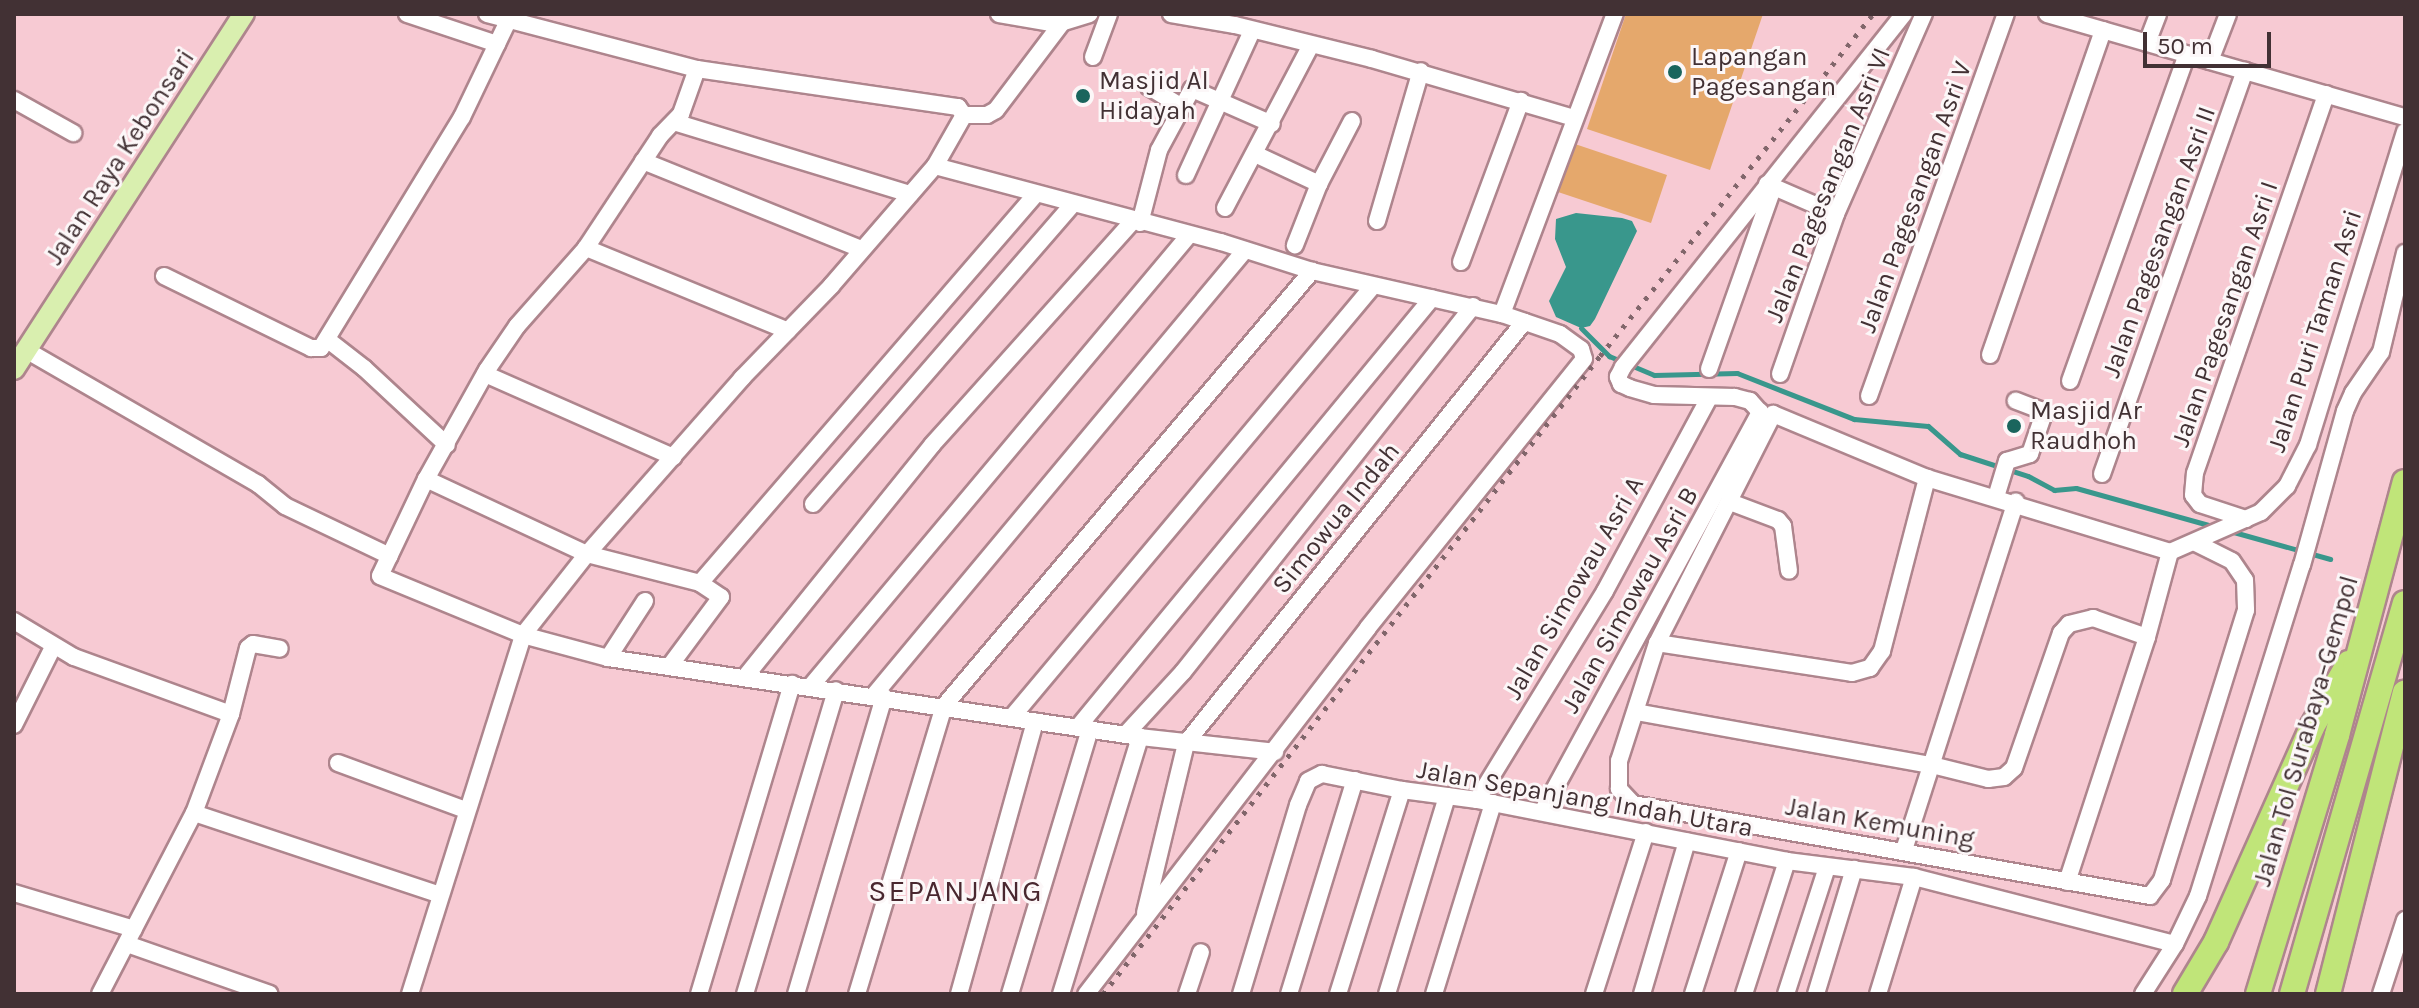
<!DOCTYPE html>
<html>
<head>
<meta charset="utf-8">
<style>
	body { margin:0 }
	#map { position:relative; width:2419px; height:1008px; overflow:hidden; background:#f7cad3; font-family:Karla,sans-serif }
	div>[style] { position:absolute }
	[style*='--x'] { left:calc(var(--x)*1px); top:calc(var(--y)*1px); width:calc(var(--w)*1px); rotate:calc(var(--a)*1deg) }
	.green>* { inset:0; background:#e5a86c }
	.water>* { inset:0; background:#39978c }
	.stream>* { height:5px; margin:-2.5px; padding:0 2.5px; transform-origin:2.5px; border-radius:2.5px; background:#39978c }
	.roads { filter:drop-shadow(2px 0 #ae858d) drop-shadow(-2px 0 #ae858d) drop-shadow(0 2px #ae858d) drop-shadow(0 -2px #ae858d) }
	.minor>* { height:16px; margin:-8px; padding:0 8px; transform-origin:8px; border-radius:8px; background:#fff }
	.major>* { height:20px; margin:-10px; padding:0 10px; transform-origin:10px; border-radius:10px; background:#d9efaf }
	.highway>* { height:24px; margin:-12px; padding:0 12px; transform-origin:12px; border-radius:12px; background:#c0e579 }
	.rail>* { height:5px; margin-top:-2.5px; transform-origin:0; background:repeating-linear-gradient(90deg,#81666b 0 4px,transparent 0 12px) }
	.dots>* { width:22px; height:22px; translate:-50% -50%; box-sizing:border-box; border:4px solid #fcf7f8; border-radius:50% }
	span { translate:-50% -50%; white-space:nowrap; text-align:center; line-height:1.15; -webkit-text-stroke:6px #fcf7f8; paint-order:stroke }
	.poi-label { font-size:26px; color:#423134 }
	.left { translate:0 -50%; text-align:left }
	.street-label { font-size:26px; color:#423134 }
	.quarter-label { font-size:30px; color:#49272f; letter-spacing:2px }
	.frame { position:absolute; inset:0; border:16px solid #423134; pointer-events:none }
	.scale { position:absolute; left:2143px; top:32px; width:128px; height:36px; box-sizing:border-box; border:4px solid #423134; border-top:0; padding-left:10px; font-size:24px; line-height:28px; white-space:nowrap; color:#423134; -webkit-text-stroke:6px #fcf7f8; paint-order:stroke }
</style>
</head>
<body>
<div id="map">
	<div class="green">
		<i style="clip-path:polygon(1626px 14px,1763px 14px,1710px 170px,1587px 129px)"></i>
		<i style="clip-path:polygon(1575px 144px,1667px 175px,1651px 223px,1558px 192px)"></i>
	</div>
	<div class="water">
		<i style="clip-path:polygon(1576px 213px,1622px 218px,1632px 221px,1637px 231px,1595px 319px,1590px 326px,1581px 328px,1556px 317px,1549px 301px,1566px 267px,1555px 239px,1556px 219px)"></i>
	</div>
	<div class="stream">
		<i style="--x:1581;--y:328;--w:40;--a:45"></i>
		<i style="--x:1609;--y:356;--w:49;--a:22.9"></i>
		<i style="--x:1654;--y:375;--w:83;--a:-1.4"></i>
		<i style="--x:1737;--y:373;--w:126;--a:21.5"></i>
		<i style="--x:1854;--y:419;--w:74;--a:5.4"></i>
		<i style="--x:1928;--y:426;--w:43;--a:41.2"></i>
		<i style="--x:1960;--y:454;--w:71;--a:17.9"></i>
		<i style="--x:2028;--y:476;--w:30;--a:28"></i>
		<i style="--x:2054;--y:490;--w:22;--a:-5"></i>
		<i style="--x:2076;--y:488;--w:145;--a:15.6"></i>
		<i style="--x:2230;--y:531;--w:104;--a:15.6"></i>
	</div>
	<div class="roads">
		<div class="minor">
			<i style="--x:407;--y:14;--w:95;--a:18.4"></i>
			<i style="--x:487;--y:14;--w:217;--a:14.7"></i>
			<i style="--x:697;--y:69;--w:264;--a:8.3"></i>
			<i style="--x:958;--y:107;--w:10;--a:53"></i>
			<i style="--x:999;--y:14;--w:59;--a:9.8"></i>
			<i style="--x:1057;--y:24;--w:34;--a:-17"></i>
			<i style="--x:1171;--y:14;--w:65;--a:9.8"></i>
			<i style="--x:1235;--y:25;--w:141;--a:13.9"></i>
			<i style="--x:1372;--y:59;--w:210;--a:16.3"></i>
			<i style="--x:2047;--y:14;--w:373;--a:16.1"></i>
			<i style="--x:2147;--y:43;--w:31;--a:-69"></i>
			<i style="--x:1093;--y:57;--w:46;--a:-69.6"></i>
			<i style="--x:2210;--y:61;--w:50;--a:-69"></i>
			<i style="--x:697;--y:69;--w:48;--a:109.6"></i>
			<i style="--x:681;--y:114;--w:30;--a:134"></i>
			<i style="--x:660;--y:136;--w:134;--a:123.5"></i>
			<i style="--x:586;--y:248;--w:104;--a:131.5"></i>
			<i style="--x:517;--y:326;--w:53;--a:124.3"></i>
			<i style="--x:487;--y:370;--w:125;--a:119.2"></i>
			<i style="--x:426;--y:479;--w:107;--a:115.4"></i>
			<i style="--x:380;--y:576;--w:155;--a:22.4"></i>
			<i style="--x:523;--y:635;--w:88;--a:15.1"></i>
			<i style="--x:608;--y:658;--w:538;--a:8.45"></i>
			<i style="--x:1140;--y:737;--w:136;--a:6.3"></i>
			<i style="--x:1149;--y:87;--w:37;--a:31"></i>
			<i style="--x:14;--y:100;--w:68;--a:29.2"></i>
			<i style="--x:964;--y:115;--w:23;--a:0"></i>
			<i style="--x:987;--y:115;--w:10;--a:-29"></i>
			<i style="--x:996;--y:110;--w:108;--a:-52.9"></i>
			<i style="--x:674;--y:122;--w:247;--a:17"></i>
			<i style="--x:1255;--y:154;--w:71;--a:25.1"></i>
			<i style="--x:1319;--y:184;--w:66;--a:111.5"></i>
			<i style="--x:643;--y:161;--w:235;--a:22"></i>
			<i style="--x:935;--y:166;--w:296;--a:14.9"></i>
			<i style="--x:1221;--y:242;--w:96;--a:17.7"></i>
			<i style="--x:1312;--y:271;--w:195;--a:12.8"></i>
			<i style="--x:1502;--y:314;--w:61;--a:19"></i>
			<i style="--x:1560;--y:334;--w:26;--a:36"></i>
			<i style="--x:1581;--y:349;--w:10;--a:73"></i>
			<i style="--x:1584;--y:359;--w:345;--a:128.8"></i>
			<i style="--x:1368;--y:628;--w:462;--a:127.6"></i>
			<i style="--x:1186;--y:175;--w:158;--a:-65.4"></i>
			<i style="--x:1319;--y:184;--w:71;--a:-62.4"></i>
			<i style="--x:1767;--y:184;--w:75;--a:23.5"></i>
			<i style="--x:1225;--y:208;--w:184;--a:-62.2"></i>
			<i style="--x:1377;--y:221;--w:156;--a:-73.7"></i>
			<i style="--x:1140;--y:223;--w:75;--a:-75.4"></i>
			<i style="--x:1159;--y:150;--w:69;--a:-61.6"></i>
			<i style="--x:1192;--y:89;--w:87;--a:23.6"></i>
			<i style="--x:586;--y:248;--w:218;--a:22.3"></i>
			<i style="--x:1461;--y:262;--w:172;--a:-69.6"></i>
			<i style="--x:164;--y:276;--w:164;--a:26.1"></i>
			<i style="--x:311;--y:348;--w:10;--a:0"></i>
			<i style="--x:321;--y:348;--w:271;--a:-58.6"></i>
			<i style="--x:462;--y:117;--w:106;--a:-64.4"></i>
			<i style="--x:1502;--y:314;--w:321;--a:-69.4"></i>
			<i style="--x:328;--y:340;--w:46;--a:37.9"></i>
			<i style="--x:364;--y:368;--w:113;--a:42.9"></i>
			<i style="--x:26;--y:350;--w:268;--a:30"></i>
			<i style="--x:258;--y:484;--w:35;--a:39"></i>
			<i style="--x:285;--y:506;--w:116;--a:25.5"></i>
			<i style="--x:1990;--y:355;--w:344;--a:-70.8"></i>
			<i style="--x:1709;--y:369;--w:192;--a:-70.5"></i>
			<i style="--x:485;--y:374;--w:206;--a:23.8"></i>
			<i style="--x:1780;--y:374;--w:170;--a:-70.7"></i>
			<i style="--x:1836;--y:214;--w:219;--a:-66.3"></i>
			<i style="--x:2070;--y:381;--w:347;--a:-70.3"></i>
			<i style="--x:1869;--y:396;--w:406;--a:-70.3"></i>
			<i style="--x:2102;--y:474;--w:428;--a:-70.5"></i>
			<i style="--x:426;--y:479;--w:178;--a:25"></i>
			<i style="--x:587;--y:554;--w:117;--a:14.4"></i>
			<i style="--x:700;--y:583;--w:25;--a:34"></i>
			<i style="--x:721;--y:597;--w:87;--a:126.6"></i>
			<i style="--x:1996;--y:497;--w:38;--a:-73"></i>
			<i style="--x:2007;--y:461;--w:24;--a:-17"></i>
			<i style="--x:2030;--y:454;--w:40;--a:-71.1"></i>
			<i style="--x:2043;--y:416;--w:7;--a:-117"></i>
			<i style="--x:2040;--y:410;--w:26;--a:-159"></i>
			<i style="--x:1730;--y:502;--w:51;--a:20.6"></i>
			<i style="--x:1778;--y:520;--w:8;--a:50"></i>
			<i style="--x:1783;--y:526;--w:45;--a:82.4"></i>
			<i style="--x:813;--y:504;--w:396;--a:-49.1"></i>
			<i style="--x:2246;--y:519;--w:48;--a:-161.9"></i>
			<i style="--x:2200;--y:504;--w:11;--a:-128"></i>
			<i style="--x:2193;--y:495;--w:22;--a:-85"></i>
			<i style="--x:2195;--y:473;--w:401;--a:-70.9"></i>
			<i style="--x:2196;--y:543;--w:40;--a:26.6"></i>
			<i style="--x:2232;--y:561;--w:23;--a:56"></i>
			<i style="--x:2245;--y:580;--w:30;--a:88"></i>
			<i style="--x:2246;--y:610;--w:283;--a:107.3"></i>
			<i style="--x:2162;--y:880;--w:20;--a:127"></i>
			<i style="--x:2150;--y:896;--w:525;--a:-169.91"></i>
			<i style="--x:1633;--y:804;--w:21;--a:-133"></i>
			<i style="--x:1619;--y:789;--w:28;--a:-90"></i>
			<i style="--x:1619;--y:761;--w:124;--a:-72.1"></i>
			<i style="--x:1657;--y:643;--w:257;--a:-63.1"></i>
			<i style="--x:1773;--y:414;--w:167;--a:22.6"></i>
			<i style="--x:1927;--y:478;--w:254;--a:16.9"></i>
			<i style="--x:2170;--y:552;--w:99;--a:-23.7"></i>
			<i style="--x:2261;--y:512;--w:37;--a:-45"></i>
			<i style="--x:2287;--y:486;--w:46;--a:-62.9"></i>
			<i style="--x:2308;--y:445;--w:328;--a:-72.8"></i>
			<i style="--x:700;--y:583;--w:513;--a:-49.19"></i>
			<i style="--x:14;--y:621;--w:70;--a:31"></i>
			<i style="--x:74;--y:657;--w:167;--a:20"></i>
			<i style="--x:1657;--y:643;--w:197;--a:8.7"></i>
			<i style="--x:1852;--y:673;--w:19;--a:-16"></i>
			<i style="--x:1870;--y:668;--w:21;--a:-55"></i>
			<i style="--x:1882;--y:651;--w:179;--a:-75.4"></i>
			<i style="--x:608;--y:658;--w:68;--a:-57"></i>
			<i style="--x:745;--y:677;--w:298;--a:-51.1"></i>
			<i style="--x:932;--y:445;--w:301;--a:-48.1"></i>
			<i style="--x:811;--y:686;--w:588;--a:-50.03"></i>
			<i style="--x:874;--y:695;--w:579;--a:-50.18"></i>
			<i style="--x:1636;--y:712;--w:301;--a:10.2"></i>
			<i style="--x:1932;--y:765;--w:58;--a:14"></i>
			<i style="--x:1988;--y:779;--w:16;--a:-7"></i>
			<i style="--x:2004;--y:777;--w:13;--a:-42"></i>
			<i style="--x:2014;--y:768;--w:143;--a:-70.8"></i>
			<i style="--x:2061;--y:633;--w:12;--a:-48"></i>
			<i style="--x:2069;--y:624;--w:25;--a:-14"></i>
			<i style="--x:2093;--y:618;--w:57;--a:19.4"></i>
			<i style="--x:1012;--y:717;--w:562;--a:-50.05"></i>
			<i style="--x:14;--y:725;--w:87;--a:-63.4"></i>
			<i style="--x:1078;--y:727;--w:556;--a:-50.47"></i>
			<i style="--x:1126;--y:734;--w:84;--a:-47.4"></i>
			<i style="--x:1183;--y:672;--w:467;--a:-51.6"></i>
			<i style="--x:338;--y:763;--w:136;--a:20.2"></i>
			<i style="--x:1477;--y:800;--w:245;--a:-58.5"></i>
			<i style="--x:1605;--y:591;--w:219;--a:-61.7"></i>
			<i style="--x:1542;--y:812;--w:456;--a:-61.4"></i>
			<i style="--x:1760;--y:412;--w:15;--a:-132"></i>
			<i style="--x:1750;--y:401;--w:16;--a:-165"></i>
			<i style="--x:1735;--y:397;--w:81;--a:-178.6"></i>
			<i style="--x:1654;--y:395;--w:25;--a:-164"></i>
			<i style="--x:1630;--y:388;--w:10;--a:-156"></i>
			<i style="--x:1621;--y:384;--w:8;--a:-113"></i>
			<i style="--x:1618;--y:377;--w:11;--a:-63"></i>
			<i style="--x:1623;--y:367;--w:451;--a:-51.5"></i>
			<i style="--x:194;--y:813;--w:259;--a:18.4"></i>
			<i style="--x:1904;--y:850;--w:366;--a:-72.2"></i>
			<i style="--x:2067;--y:882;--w:258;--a:-71.9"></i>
			<i style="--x:2147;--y:637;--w:88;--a:-74.9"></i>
			<i style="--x:14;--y:893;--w:125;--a:16.7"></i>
			<i style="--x:1145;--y:913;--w:175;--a:-76.4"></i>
			<i style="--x:1186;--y:743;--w:540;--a:-51.24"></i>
			<i style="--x:127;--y:944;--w:151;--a:19.3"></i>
			<i style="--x:100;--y:994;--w:204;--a:-62.6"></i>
			<i style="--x:194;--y:813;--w:106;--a:-69.5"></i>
			<i style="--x:231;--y:714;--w:68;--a:-75.6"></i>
			<i style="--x:248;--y:648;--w:6;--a:-39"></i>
			<i style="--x:253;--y:644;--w:27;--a:10"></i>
			<i style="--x:410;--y:994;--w:376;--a:-72.5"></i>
			<i style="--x:523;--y:635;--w:103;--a:-51.7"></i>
			<i style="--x:587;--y:554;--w:235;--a:-48.6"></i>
			<i style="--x:742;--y:378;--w:128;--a:-45.9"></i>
			<i style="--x:831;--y:286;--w:159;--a:-49.1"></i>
			<i style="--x:935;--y:166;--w:59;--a:-60.4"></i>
			<i style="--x:699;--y:994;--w:324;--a:-73.3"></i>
			<i style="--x:745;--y:994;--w:317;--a:-73.3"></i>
			<i style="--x:796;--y:994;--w:310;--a:-73.5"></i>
			<i style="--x:857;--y:994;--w:301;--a:-73.2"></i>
			<i style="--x:944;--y:706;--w:570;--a:-49.77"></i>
			<i style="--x:959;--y:994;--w:283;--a:-74.4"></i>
			<i style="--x:1010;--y:994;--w:277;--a:-73.2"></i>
			<i style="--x:1061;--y:994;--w:269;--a:-72.9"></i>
			<i style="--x:1187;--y:994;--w:44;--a:-71.6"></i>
			<i style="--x:1241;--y:994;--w:197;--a:-73.2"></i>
			<i style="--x:1298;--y:805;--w:26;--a:-67"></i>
			<i style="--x:1308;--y:781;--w:16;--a:-27"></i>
			<i style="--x:1322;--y:774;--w:82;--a:11.3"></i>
			<i style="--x:1402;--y:790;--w:76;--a:7.6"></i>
			<i style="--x:1477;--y:800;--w:316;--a:11.1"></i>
			<i style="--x:1787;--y:861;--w:128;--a:7.2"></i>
			<i style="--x:1914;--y:877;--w:269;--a:14.4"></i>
			<i style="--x:1289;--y:994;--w:224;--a:-72.9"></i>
			<i style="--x:1338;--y:994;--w:214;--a:-72.6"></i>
			<i style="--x:1387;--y:994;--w:207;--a:-73.1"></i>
			<i style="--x:1434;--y:994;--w:200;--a:-72.8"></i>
			<i style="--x:1594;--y:994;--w:170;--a:-72.2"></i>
			<i style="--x:1642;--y:994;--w:159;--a:-73.6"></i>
			<i style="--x:1693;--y:994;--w:150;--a:-72.2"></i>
			<i style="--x:1744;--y:994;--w:140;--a:-72.1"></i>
			<i style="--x:1786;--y:994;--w:133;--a:-72.1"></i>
			<i style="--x:1816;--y:994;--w:131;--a:-73.1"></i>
			<i style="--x:1878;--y:994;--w:122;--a:-72.9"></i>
			<i style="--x:2143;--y:994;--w:59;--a:-57.4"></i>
			<i style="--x:2175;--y:944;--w:53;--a:-64.4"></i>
			<i style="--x:2198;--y:896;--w:347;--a:-72.6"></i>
			<i style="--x:2302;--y:565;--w:160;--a:-74.4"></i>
			<i style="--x:2345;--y:411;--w:20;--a:-66"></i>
			<i style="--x:2353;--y:393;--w:50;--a:-55.7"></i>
			<i style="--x:2381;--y:352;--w:102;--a:-76.4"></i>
			<i style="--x:2381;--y:994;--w:78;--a:-72"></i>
		</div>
		<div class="major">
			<i style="--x:14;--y:369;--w:423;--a:-57.1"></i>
		</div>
		<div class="highway">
			<i style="--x:2185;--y:994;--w:61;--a:-59.2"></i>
			<i style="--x:2216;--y:942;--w:235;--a:-65.9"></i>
			<i style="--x:2312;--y:727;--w:74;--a:-60"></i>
			<i style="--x:2258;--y:994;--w:271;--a:-73"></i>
			<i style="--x:2337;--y:735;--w:262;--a:-75"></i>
			<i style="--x:2292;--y:994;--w:407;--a:-73.9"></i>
			<i style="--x:2328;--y:994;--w:311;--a:-75.7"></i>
		</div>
	</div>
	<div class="rail">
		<i style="--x:1103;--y:994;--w:809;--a:-52.08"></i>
		<i style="--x:1600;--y:356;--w:438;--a:-51.4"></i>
	</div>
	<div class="dots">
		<i style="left:1675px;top:72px;background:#1a655d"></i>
		<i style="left:1083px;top:96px;background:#1a655d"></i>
		<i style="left:2014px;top:426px;background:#1a655d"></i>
	</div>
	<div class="poi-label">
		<span class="left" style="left:1691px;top:72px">Lapangan<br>Pagesangan</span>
		<span class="left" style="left:1099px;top:96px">Masjid Al<br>Hidayah</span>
		<span class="left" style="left:2030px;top:426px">Masjid Ar<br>Raudhoh</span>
	</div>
	<div class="street-label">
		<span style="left:120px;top:157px;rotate:-57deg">Jalan Raya Kebonsari</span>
		<span style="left:1828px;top:185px;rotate:-68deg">Jalan Pagesangan Asri VI</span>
		<span style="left:1915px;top:197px;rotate:-70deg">Jalan Pagesangan Asri V</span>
		<span style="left:2159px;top:242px;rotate:-70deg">Jalan Pagesangan Asri II</span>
		<span style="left:2225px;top:314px;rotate:-71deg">Jalan Pagesangan Asri I</span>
		<span style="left:2315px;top:331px;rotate:-72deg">Jalan Puri Taman Asri</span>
		<span style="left:1336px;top:518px;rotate:-51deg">Simowua Indah</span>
		<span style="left:1574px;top:588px;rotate:-60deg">Jalan Simowau Asri A</span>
		<span style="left:1630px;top:600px;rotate:-61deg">Jalan Simowau Asri B</span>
		<span style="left:2306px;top:731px;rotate:-74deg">Jalan Tol Surabaya–Gempol</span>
		<span style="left:1585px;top:799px;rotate:10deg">Jalan Sepanjang Indah Utara</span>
		<span style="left:1880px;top:823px;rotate:10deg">Jalan Kemuning</span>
	</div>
	<div class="quarter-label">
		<span style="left:956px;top:891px">SEPANJANG</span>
	</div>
	<div class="frame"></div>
	<div class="scale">50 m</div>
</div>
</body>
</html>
